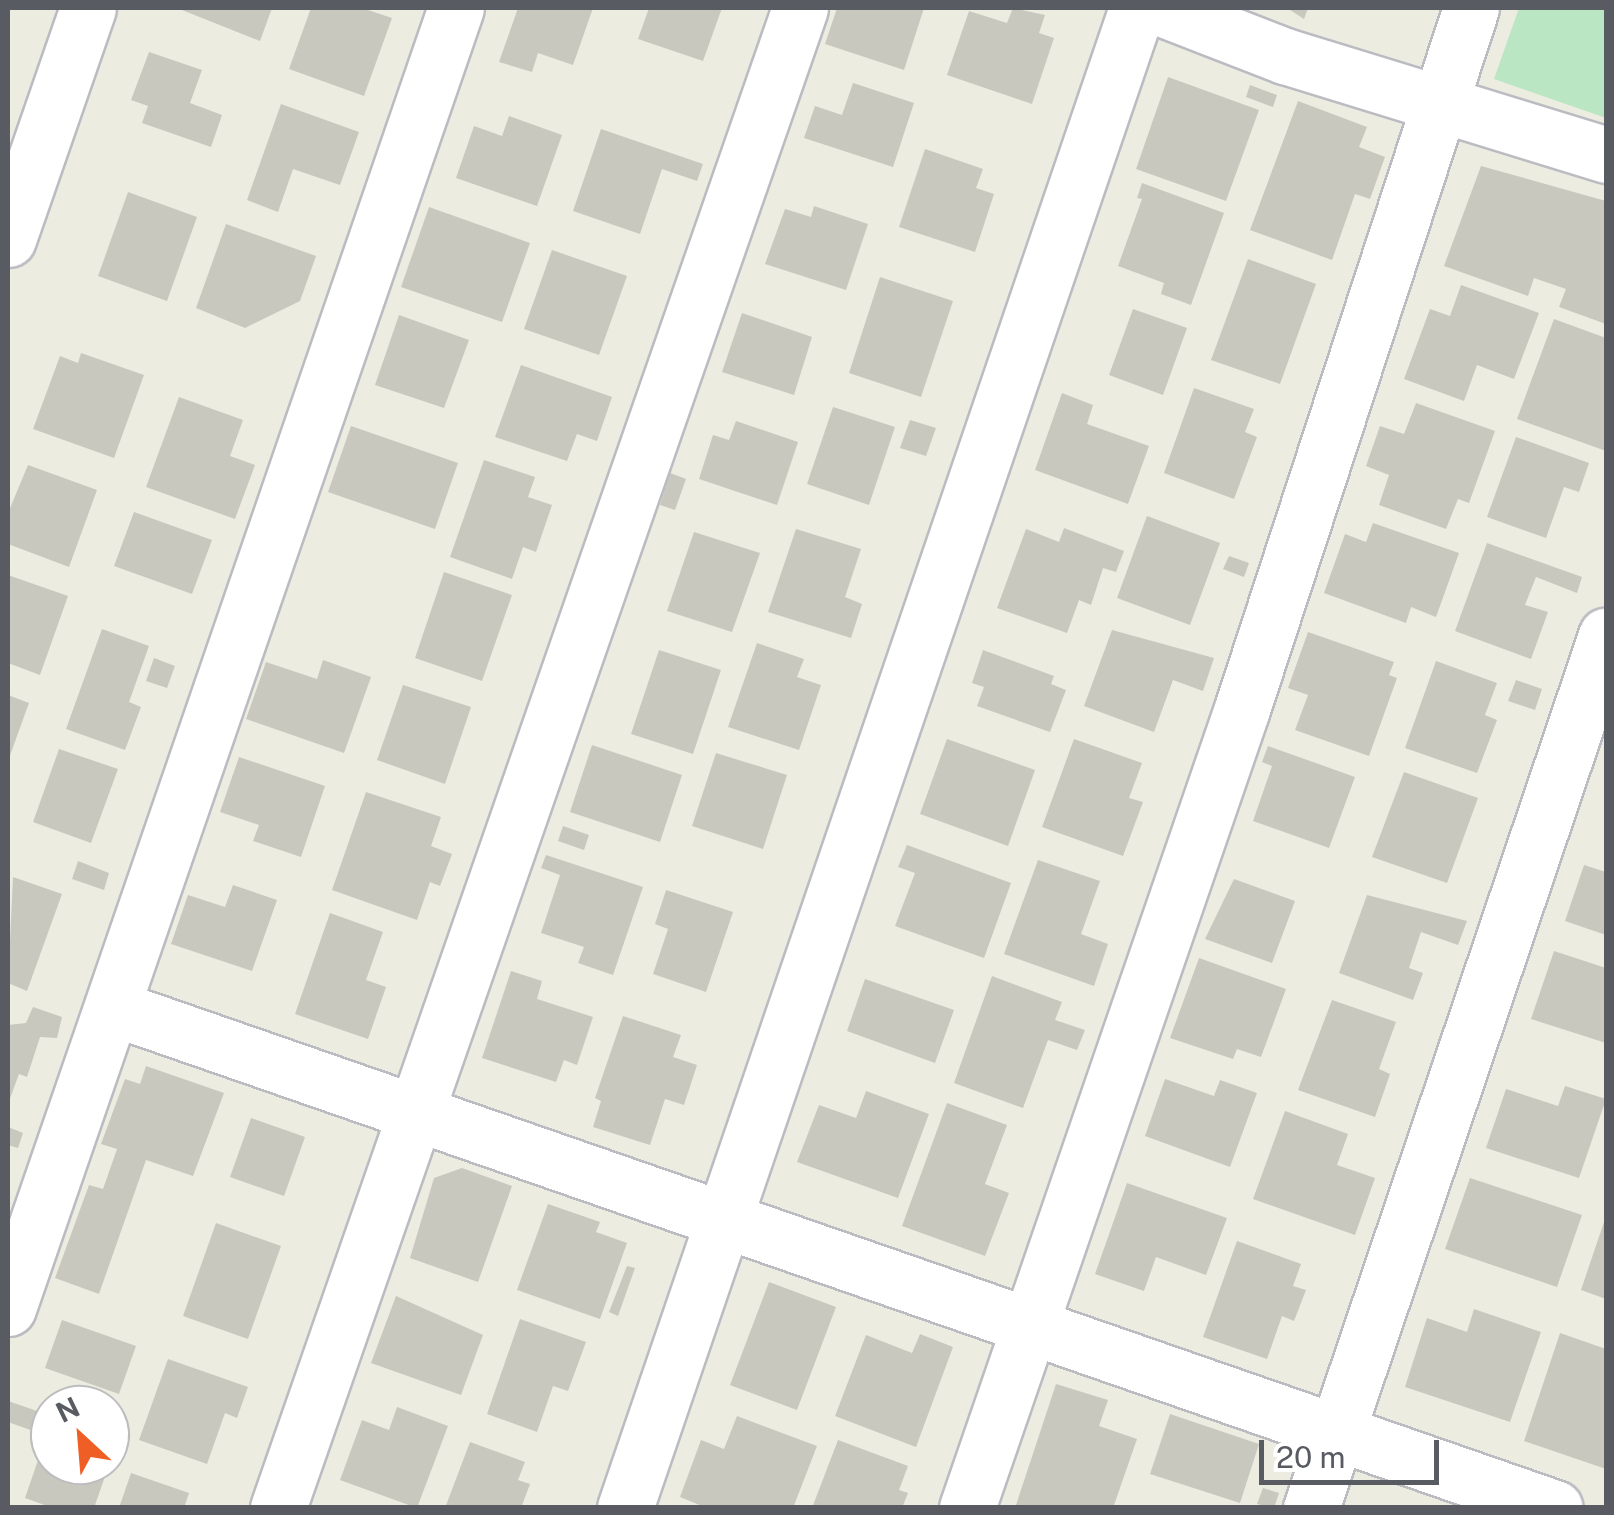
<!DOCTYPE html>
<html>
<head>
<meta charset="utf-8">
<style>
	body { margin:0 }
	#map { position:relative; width:1614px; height:1515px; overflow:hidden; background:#edece0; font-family:"Public Sans",sans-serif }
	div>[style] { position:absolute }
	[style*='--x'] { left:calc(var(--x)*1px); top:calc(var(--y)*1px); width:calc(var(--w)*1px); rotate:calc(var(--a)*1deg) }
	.green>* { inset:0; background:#bbe6c4 }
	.building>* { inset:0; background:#c9c8bf }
	.roads { filter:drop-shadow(2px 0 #bbbcc2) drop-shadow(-2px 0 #bbbcc2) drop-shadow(0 2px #bbbcc2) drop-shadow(0 -2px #bbbcc2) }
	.minor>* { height:55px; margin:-27.5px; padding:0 27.5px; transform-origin:27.5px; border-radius:27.5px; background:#fff }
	span { translate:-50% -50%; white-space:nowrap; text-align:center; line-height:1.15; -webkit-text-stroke:9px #fff; paint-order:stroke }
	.frame { position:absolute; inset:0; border:10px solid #595b62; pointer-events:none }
	.north { position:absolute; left:30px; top:1385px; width:100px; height:100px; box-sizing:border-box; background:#fff; border:2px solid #bdbdc0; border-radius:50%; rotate:334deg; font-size:28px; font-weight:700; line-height:40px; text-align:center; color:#595b62 }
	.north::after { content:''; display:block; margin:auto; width:35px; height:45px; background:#ef5e24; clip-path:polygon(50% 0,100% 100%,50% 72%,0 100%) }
	.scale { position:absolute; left:1259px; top:1440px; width:180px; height:45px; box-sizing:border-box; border:5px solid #595b62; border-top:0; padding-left:12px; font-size:30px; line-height:35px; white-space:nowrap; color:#595b62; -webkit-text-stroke:8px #fff; paint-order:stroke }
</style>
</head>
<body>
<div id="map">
	<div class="green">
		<i style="clip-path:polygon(1519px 8px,1606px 8px,1606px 118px,1494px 79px)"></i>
	</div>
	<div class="building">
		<i style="clip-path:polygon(177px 8px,272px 8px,260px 41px)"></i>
		<i style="clip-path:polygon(311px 8px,362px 8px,392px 18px,364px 96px,289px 69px)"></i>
		<i style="clip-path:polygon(518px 8px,593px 8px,573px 65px,538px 53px,532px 72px,499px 62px)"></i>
		<i style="clip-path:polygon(649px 8px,722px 8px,703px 61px,638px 39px)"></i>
		<i style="clip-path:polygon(837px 8px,924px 8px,904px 70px,825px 44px)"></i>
		<i style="clip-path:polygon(1013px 8px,1045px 15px,1039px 33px,1054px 38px,1032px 104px,947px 75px,969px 11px,1007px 23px)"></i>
		<i style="clip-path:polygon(1287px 8px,1308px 8px,1304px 19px)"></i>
		<i style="clip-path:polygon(149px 52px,202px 70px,190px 103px,222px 115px,211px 147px,142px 123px,148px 106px,131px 100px)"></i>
		<i style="clip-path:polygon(1168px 77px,1259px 110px,1226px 201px,1136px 169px)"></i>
		<i style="clip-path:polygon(853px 83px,914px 103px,893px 167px,804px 138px,815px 106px,842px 115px)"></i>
		<i style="clip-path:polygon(1250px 85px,1277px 95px,1273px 107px,1246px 97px)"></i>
		<i style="clip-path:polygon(1298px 101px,1367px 127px,1359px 147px,1385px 157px,1370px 199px,1355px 194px,1332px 260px,1250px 230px)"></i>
		<i style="clip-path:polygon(281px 104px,359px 132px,340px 185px,293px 169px,278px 212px,247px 200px)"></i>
		<i style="clip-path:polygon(509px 116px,562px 135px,537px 206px,456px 178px,474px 126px,502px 136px)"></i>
		<i style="clip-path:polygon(601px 129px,703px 164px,697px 181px,662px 169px,640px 234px,573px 211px)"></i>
		<i style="clip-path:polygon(925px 149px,983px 169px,976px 188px,994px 194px,975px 252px,899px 227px)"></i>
		<i style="clip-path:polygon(1481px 166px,1606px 201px,1606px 324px,1559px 307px,1566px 289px,1534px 278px,1528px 296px,1444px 266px)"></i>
		<i style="clip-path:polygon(1142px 183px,1224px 213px,1191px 305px,1161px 294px,1164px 283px,1118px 266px,1142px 199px,1137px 198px)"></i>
		<i style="clip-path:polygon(128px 192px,197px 217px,167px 301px,98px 276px)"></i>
		<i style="clip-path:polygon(814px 206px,868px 224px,846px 290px,765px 264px,785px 209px,811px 217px)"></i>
		<i style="clip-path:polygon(429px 207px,530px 243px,502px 322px,401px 287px)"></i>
		<i style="clip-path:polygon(226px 224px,316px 256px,300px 301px,245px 328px,196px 308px)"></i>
		<i style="clip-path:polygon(552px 250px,627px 276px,599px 355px,524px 329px)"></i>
		<i style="clip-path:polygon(1248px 259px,1316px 284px,1280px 384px,1211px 360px)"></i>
		<i style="clip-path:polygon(880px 277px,953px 301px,921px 397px,849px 373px)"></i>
		<i style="clip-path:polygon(1461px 285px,1539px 313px,1514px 379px,1477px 365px,1464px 401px,1404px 379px,1430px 309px,1450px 316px)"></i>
		<i style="clip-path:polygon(1133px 309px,1187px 328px,1163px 395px,1109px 375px)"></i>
		<i style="clip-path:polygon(742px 313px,812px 337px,794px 395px,722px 372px)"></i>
		<i style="clip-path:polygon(399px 315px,469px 340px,444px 408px,375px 385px)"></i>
		<i style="clip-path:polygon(1554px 319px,1606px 338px,1606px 451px,1517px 419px)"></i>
		<i style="clip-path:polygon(81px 353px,144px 375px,114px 458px,33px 429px,60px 356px,78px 363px)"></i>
		<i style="clip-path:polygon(521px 365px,612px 397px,597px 441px,577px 434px,567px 461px,495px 437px)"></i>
		<i style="clip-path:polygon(1194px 388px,1254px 409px,1245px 432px,1257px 437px,1234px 499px,1164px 473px)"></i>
		<i style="clip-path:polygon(1062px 393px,1093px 405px,1087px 424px,1149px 446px,1128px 504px,1035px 470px)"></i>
		<i style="clip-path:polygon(179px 397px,243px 420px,230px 456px,255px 465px,235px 519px,146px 487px)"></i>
		<i style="clip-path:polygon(1416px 403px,1495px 431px,1469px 503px,1458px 499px,1446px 529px,1379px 505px,1389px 475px,1366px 466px,1380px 426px,1404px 434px)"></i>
		<i style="clip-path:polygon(833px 407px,895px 427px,869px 505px,807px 484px)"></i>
		<i style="clip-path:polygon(910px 420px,936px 428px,926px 456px,900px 448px)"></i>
		<i style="clip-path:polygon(736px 421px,798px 442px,777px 505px,699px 479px,713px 435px,729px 440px)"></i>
		<i style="clip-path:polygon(351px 426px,458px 463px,435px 529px,328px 492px)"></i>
		<i style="clip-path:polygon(1516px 437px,1589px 463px,1579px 492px,1564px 487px,1546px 538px,1487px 517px)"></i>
		<i style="clip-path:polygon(484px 460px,535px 477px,528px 497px,552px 505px,536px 552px,523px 547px,512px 579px,450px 557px)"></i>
		<i style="clip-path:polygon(28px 465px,97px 490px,69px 567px,8px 544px,8px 513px)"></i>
		<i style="clip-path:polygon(670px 473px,686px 479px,675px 510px,660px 505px)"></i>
		<i style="clip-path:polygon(134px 512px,212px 540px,192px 594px,114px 566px)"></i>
		<i style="clip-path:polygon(1147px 516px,1220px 543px,1190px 625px,1117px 598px)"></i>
		<i style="clip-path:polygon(1373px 523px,1459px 553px,1436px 617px,1411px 607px,1406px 623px,1324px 593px,1345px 534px,1366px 542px)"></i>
		<i style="clip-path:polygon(1064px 528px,1124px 551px,1116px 572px,1103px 568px,1091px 605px,1079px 600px,1067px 633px,997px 608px,1026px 529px,1059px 542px)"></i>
		<i style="clip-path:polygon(796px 529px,861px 549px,845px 597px,862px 604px,851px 638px,768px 612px)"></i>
		<i style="clip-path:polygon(694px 532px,760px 553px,732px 632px,667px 611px)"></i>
		<i style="clip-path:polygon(1487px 543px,1582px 577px,1577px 593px,1536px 577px,1525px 605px,1548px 612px,1531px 659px,1455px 631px)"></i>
		<i style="clip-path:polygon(1229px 556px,1249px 563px,1244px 577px,1223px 569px)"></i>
		<i style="clip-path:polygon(444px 572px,512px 595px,482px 681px,415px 658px)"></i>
		<i style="clip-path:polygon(8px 575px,68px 596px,40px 675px,8px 663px)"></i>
		<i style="clip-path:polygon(102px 629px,149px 646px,129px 702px,141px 707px,125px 750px,66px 729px)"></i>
		<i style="clip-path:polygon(1112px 630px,1214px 658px,1203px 691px,1173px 680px,1154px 732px,1084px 706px)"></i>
		<i style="clip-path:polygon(1308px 632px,1394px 662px,1389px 675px,1397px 678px,1369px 756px,1295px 730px,1308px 695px,1288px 688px)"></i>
		<i style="clip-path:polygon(757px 643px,804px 659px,797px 677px,821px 685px,799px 750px,728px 727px)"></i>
		<i style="clip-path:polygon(659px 650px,721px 670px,693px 754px,631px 734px)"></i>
		<i style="clip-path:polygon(983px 650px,1054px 676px,1051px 684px,1066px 690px,1050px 732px,977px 706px,984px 687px,972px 683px)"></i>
		<i style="clip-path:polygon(154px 658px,175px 666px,167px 688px,146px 681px)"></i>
		<i style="clip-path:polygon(323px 660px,371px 677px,344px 753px,246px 719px,266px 662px,317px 679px)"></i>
		<i style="clip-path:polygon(1436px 661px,1497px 683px,1485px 715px,1497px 720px,1477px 773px,1405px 748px)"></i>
		<i style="clip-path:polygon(1516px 680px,1542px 689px,1535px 710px,1508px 701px)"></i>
		<i style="clip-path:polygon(403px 685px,471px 707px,445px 784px,377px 760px)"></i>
		<i style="clip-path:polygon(8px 695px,29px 703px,8px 761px)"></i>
		<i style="clip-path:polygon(947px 739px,1035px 770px,1008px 846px,920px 814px)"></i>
		<i style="clip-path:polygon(1074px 739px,1142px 763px,1129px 798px,1143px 802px,1123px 856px,1042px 827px)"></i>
		<i style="clip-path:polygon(592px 745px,682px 775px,660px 842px,570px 812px)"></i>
		<i style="clip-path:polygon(1268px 746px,1355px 777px,1329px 848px,1253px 821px,1272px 766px,1262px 762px)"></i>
		<i style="clip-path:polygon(59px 749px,118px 769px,91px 843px,33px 822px)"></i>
		<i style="clip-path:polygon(716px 753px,787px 775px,763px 849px,692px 826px)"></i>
		<i style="clip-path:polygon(239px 757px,325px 786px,301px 857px,253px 841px,259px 825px,220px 812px)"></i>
		<i style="clip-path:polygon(1404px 772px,1478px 798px,1447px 883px,1372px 857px)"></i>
		<i style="clip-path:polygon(366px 792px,441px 817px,431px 846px,452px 854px,440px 886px,430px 882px,417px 920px,332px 890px)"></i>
		<i style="clip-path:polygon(563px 826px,589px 835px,584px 850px,558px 841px)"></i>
		<i style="clip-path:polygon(907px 845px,1011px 883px,984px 958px,895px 926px,915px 873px,898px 867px)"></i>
		<i style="clip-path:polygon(546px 855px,643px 887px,613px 975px,578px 963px,584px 947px,541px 933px,560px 875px,541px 868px)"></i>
		<i style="clip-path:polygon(1038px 860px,1100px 881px,1081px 934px,1108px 944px,1094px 986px,1004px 954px)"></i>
		<i style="clip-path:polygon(78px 861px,109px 873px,104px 890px,72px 879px)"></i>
		<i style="clip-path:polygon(1584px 865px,1606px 872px,1606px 935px,1565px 921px)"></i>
		<i style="clip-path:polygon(13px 877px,62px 894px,27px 991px,8px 983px)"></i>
		<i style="clip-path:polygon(1234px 879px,1295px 901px,1272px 963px,1205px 939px)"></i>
		<i style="clip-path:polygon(233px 885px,277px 900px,252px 971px,171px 944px,188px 895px,225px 907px)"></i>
		<i style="clip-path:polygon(666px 890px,733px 912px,706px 992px,653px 974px,668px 929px,655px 924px)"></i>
		<i style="clip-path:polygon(1367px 895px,1467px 921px,1458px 945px,1421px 932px,1409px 968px,1423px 973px,1413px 1000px,1339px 973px)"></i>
		<i style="clip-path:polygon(330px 913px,383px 932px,366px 980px,386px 987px,368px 1039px,295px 1014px)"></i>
		<i style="clip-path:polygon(1554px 951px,1606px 968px,1606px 1043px,1531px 1019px)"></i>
		<i style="clip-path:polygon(1199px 958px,1286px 989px,1261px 1057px,1237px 1049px,1233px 1059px,1170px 1038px)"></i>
		<i style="clip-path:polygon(511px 971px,542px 981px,537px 999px,593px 1017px,577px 1065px,564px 1060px,556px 1082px,482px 1058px)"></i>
		<i style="clip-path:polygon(992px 976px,1062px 1002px,1055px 1020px,1085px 1030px,1077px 1050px,1048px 1040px,1023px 1108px,954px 1083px)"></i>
		<i style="clip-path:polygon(865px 979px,954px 1010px,935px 1063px,847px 1031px)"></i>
		<i style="clip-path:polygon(1332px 1000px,1396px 1022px,1379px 1069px,1390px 1074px,1375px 1117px,1298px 1090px)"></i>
		<i style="clip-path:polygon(33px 1007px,62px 1017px,57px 1038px,40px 1037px,27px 1077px,19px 1074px,8px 1104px,8px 1025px,26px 1023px)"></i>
		<i style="clip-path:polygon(623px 1016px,681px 1035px,673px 1057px,697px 1065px,684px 1105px,665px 1099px,650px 1145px,593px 1127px,601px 1101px,595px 1098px)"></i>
		<i style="clip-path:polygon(146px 1066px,224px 1093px,193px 1176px,146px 1160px,99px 1294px,55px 1278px,89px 1185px,103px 1189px,117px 1149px,101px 1144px,125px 1079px,140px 1084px)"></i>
		<i style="clip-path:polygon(1165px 1079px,1214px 1096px,1220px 1080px,1257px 1093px,1230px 1167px,1145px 1136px)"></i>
		<i style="clip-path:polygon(1565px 1086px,1606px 1099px,1579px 1178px,1486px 1148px,1506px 1089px,1558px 1106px)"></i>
		<i style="clip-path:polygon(866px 1091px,929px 1114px,898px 1198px,797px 1162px,819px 1105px,856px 1118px)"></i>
		<i style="clip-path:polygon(947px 1103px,1007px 1125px,985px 1184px,1009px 1193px,985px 1256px,902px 1226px)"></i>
		<i style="clip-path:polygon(1285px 1111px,1348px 1134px,1337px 1165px,1375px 1178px,1355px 1235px,1253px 1199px)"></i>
		<i style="clip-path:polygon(251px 1118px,305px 1137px,284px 1196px,230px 1177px)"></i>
		<i style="clip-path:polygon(8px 1127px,23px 1133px,18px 1148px,8px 1145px)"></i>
		<i style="clip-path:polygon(462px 1168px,512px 1186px,478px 1282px,410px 1258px,434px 1178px)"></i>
		<i style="clip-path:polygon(1470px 1178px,1582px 1215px,1557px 1287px,1445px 1249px)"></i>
		<i style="clip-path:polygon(1127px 1183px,1227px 1218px,1206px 1275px,1156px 1257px,1144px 1291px,1095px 1274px)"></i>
		<i style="clip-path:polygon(548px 1204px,600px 1222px,596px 1232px,627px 1243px,600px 1319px,517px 1290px)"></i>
		<i style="clip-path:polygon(1606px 1216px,1606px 1299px,1581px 1290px)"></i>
		<i style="clip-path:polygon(216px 1223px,281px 1246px,248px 1339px,183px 1316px)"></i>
		<i style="clip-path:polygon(1237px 1241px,1301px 1264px,1293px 1286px,1306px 1290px,1294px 1321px,1282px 1316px,1267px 1359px,1203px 1337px)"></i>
		<i style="clip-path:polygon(627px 1266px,635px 1268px,618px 1316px,609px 1312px)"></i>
		<i style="clip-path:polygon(769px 1282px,836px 1307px,797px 1410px,730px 1385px)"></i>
		<i style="clip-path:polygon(396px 1296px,483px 1335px,461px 1395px,371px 1363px)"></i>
		<i style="clip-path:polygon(1474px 1309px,1541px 1332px,1510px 1422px,1405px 1387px,1427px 1318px,1467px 1332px)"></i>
		<i style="clip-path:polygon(520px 1319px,586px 1342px,568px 1391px,553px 1386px,537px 1432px,487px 1414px)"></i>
		<i style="clip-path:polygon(62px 1320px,136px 1346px,119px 1394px,45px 1368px)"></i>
		<i style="clip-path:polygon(1560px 1333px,1606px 1349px,1606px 1469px,1524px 1441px)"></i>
		<i style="clip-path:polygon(920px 1334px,953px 1347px,916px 1447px,835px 1416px,866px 1335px,912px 1353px)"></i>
		<i style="clip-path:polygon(168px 1359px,248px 1387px,237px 1418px,225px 1413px,207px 1464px,139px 1440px)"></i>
		<i style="clip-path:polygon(1056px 1384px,1108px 1400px,1099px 1426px,1137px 1439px,1113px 1508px,1016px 1505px)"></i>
		<i style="clip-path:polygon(8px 1401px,43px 1413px,36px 1432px,8px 1422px)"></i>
		<i style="clip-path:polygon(397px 1407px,448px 1426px,417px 1508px,340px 1480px,362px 1420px,389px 1430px)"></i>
		<i style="clip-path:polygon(1170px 1414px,1259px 1444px,1240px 1503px,1150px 1474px)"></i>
		<i style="clip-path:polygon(737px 1416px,817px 1446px,793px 1508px,707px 1508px,680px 1497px,701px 1440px,724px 1449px)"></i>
		<i style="clip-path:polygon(49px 1428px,50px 1465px,109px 1465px,94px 1508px,53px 1508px,25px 1498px)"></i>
		<i style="clip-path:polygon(838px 1440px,908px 1466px,899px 1490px,908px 1493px,902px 1508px,812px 1508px)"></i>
		<i style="clip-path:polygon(470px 1442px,525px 1462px,518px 1480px,530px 1484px,521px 1508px,445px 1508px)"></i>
		<i style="clip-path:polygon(131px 1473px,189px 1493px,184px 1508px,119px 1508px)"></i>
		<i style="clip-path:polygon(1263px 1488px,1279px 1493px,1274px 1508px,1257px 1504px)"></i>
	</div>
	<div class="roads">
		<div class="minor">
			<i style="--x:1161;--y:8;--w:133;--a:21.2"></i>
			<i style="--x:1285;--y:56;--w:336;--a:17.1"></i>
			<i style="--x:8;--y:239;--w:244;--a:-70.9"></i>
			<i style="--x:114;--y:1008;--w:1525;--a:19.14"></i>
			<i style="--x:8;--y:1308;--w:1375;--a:-70.99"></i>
			<i style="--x:278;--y:1508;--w:1588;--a:-70.81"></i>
			<i style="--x:625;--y:1508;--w:1585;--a:-71.15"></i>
			<i style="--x:967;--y:1508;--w:845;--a:-71.01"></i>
			<i style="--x:1242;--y:709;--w:737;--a:-71.91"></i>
			<i style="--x:1311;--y:1508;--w:921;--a:-71.31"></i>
		</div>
	</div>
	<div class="frame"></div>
	<div class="north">N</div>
	<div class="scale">20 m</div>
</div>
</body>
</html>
